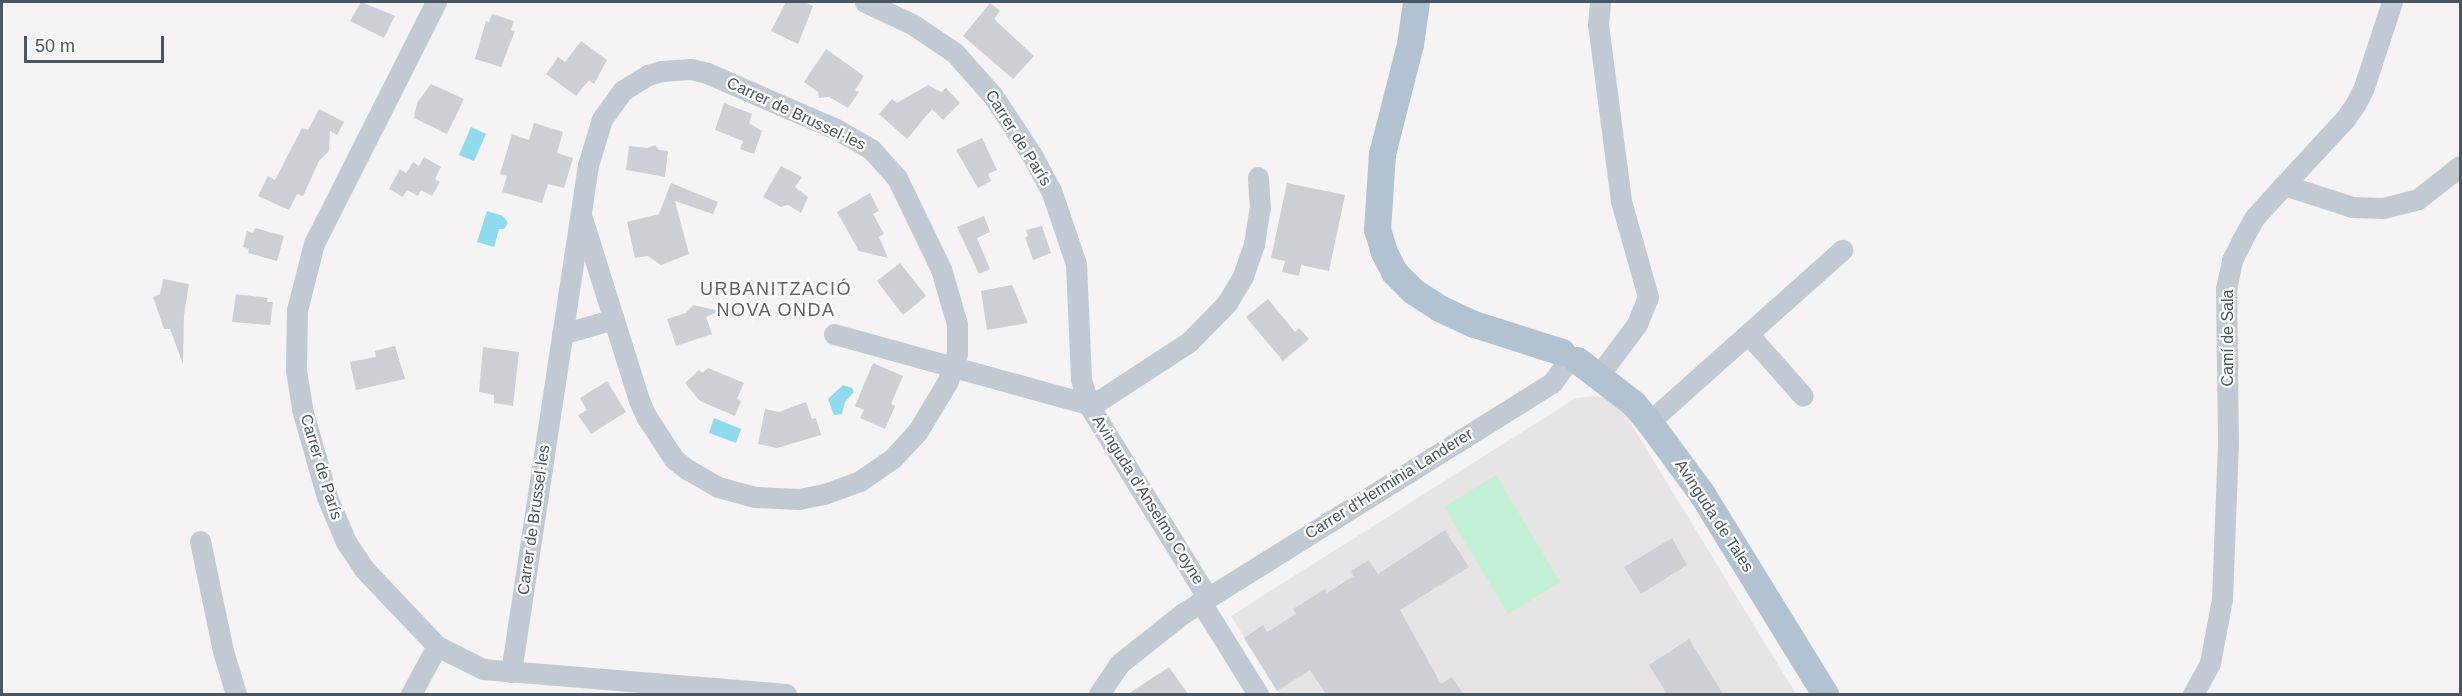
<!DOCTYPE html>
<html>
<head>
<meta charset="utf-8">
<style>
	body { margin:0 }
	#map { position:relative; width:2462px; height:696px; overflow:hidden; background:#f5f3f3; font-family:Arial,sans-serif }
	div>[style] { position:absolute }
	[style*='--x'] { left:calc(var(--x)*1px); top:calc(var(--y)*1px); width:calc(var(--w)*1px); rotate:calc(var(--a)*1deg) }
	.education>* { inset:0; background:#e6e4e5 }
	.green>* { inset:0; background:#c3f1d5 }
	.water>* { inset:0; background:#90daee }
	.building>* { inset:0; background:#cdcfd5 }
	.minor>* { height:21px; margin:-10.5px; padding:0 10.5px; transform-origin:10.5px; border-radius:10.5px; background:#c1cad2 }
	.major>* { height:27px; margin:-13.5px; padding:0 13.5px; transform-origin:13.5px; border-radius:13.5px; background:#b3c2d1 }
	span { translate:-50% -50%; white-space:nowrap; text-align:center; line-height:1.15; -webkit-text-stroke:4.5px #fff; paint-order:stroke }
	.street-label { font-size:16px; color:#4a5661 }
	.neighbourhood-label { font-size:18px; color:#5f6368; letter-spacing:1.5px }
	.frame { position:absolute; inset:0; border:3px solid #4a5661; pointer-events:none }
	.scale { position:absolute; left:24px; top:36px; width:140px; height:27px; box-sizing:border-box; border:3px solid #4a5661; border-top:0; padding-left:8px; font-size:18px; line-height:21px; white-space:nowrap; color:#4a5661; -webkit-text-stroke:4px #fff; paint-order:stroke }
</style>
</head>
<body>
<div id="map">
	<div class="education">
		<i style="clip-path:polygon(1593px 396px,1609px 399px,1622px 409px,1796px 694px,1280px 694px,1231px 616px,1576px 398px)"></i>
	</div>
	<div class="green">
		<i style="clip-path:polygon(1496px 475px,1560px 582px,1508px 614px,1444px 507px)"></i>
	</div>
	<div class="water">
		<i style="clip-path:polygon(471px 127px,486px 134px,474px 161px,459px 155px)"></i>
		<i style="clip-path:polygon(487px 211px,503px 216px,508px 223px,504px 229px,499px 229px,494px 247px,477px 242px)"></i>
		<i style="clip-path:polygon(843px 385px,852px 388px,854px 392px,845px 402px,842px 414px,834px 415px,828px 399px)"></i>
		<i style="clip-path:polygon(714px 418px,741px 429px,736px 443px,709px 433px)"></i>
	</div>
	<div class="building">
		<i style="clip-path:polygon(361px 2px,395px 16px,384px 38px,350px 21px)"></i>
		<i style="clip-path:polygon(786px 2px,804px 2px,813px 6px,798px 44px,771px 31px)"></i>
		<i style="clip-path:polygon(990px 3px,1000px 11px,994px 19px,1034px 56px,1013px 79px,963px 36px)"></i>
		<i style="clip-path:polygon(492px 14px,514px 21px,511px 30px,515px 31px,501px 67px,475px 59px,486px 21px,489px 22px)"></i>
		<i style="clip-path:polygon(581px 41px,607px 60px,594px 84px,589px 80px,576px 96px,546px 74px,558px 57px,565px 62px)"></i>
		<i style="clip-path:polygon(826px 49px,864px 76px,855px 90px,859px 92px,848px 108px,829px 97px,819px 98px,818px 92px,804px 82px)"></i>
		<i style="clip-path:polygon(431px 84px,464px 99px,447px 134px,414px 118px,417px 103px)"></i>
		<i style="clip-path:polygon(928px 85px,941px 92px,946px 88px,960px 103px,943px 120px,932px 109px,907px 139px,879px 114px,892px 99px,897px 103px)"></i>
		<i style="clip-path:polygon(724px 103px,752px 114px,749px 123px,762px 131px,754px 154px,740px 149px,743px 141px,715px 130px)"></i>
		<i style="clip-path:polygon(319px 109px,344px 122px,337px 135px,330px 131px,329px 151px,319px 161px,303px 196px,297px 194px,289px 210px,258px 196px,268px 176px,275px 180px,302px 128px,308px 130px)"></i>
		<i style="clip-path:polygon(534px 123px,563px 132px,557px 153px,573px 158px,564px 188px,548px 184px,542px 203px,502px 192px,507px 176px,500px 174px,512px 134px,529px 140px)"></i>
		<i style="clip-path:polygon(982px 138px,997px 170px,988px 174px,991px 181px,978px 188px,956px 150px)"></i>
		<i style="clip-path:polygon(655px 145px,659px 150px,668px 151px,665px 177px,626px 170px,629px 146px,647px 148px)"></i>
		<i style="clip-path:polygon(424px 157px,441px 167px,435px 179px,440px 182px,432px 196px,421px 190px,418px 196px,407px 190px,403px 197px,389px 189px,400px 169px,406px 173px,413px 162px,419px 166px)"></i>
		<i style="clip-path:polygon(781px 166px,802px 177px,795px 187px,808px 197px,801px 213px,788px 205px,781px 207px,763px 197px)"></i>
		<i style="clip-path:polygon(671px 183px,718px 202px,713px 214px,675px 201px,689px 254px,661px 265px,648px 256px,635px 258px,627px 222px,659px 214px)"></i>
		<i style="clip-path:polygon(1287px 183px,1345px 195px,1329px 271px,1301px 265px,1299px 276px,1282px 272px,1285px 261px,1271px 258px)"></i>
		<i style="clip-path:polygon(870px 193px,879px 211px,873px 214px,884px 234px,879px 237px,888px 258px,859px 251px,837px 212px)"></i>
		<i style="clip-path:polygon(984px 216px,990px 232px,977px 238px,990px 269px,979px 274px,957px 227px)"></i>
		<i style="clip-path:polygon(1042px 226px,1051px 253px,1033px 260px,1025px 237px,1028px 236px,1026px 230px)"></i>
		<i style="clip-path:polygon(255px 228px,284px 236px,277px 261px,248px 253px,249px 249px,243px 247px,247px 231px,253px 233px)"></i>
		<i style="clip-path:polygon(900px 263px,926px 296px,903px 315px,877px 281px)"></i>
		<i style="clip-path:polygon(163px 279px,189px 284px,184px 315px,183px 364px,170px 329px,164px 329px,153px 297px,160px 294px)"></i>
		<i style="clip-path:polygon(1012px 285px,1028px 323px,987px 330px,981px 291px)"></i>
		<i style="clip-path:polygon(236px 294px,268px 298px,267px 302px,273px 302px,270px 325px,232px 322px)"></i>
		<i style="clip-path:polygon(1268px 299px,1295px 332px,1299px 328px,1309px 339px,1283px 361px,1246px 317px)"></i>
		<i style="clip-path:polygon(693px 305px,720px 311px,706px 317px,712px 334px,676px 346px,667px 319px,686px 313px)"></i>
		<i style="clip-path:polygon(395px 346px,405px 379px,356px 390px,350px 362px,376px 357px,375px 351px)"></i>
		<i style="clip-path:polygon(483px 347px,519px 352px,513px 406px,494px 403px,494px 395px,479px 392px)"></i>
		<i style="clip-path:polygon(873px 363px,903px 376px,891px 404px,895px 406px,885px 429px,860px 418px,864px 410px,855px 406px)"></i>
		<i style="clip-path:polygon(708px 368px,744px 383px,737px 399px,741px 401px,735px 416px,700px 401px,685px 383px,699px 370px,702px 373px)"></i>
		<i style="clip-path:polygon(607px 381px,626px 412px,591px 434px,578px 415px,587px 410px,580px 398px)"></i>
		<i style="clip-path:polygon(806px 402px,812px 419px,816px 418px,821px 435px,777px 448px,758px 444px,765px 409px,779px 412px)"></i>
		<i style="clip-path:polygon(1445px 530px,1469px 567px,1400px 610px,1441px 684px,1452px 677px,1463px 694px,1326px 694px,1310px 670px,1277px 691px,1244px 638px,1263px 625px,1267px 632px,1296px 614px,1293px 609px,1325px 589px,1327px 593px,1354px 576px,1351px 571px,1369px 560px,1378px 574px)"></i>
		<i style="clip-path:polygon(1672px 538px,1687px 565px,1641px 594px,1624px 567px)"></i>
		<i style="clip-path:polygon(1689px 639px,1723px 694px,1667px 694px,1649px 665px)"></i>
		<i style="clip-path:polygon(1169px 667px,1188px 694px,1128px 694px)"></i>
	</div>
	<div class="minor">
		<i style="--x:436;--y:2;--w:270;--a:116.8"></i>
		<i style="--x:314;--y:243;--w:69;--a:104.2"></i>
		<i style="--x:297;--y:310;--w:60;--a:91"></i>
		<i style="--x:296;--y:370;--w:39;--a:81"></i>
		<i style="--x:302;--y:409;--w:91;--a:74.1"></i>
		<i style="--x:327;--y:497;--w:49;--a:67.1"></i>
		<i style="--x:346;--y:542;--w:32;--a:56"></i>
		<i style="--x:364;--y:569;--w:106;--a:46.5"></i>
		<i style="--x:437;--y:646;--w:51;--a:26.6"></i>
		<i style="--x:483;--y:669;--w:304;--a:4.7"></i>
		<i style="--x:865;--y:2;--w:52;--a:25.1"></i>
		<i style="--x:912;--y:24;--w:52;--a:34"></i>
		<i style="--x:955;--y:53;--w:57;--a:48.5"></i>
		<i style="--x:993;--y:96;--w:71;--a:56.5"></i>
		<i style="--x:1032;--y:155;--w:40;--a:62"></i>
		<i style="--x:1051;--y:190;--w:78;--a:71.3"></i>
		<i style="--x:1076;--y:264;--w:115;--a:87.5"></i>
		<i style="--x:1081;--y:379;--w:26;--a:74"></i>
		<i style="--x:1088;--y:404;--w:227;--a:58.3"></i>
		<i style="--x:2284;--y:185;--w:90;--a:-47.3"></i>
		<i style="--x:2345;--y:119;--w:19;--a:-55"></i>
		<i style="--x:2356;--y:103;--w:18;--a:-63"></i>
		<i style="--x:2364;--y:87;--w:89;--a:-71.8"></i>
		<i style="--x:562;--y:334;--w:54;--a:-16.1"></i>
		<i style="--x:834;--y:334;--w:263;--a:15.4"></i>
		<i style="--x:1088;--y:404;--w:13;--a:-18"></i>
		<i style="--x:1100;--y:400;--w:106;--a:-33.1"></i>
		<i style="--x:1189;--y:342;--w:54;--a:-45.7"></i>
		<i style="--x:1227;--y:303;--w:31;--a:-59"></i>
		<i style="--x:1243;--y:276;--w:34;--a:-71"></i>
		<i style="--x:1254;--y:244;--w:36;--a:-81"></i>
		<i style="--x:1260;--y:208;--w:31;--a:-94"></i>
		<i style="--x:1749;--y:335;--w:81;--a:48.5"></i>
		<i style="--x:1599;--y:375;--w:64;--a:-53.3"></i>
		<i style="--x:1637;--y:324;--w:29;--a:-68"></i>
		<i style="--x:1648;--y:297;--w:100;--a:-105.7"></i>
		<i style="--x:1621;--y:201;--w:177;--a:-97.4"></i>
		<i style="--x:1598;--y:25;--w:23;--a:-85"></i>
		<i style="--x:1649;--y:422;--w:259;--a:-41.7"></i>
		<i style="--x:200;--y:541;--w:112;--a:78.2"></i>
		<i style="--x:223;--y:651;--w:45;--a:73.2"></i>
		<i style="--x:1200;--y:601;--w:110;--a:58.1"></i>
		<i style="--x:511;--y:672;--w:513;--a:-81.36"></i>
		<i style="--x:588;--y:165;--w:48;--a:-73.1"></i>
		<i style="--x:602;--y:119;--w:34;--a:-54"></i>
		<i style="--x:622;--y:91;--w:31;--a:-32"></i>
		<i style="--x:648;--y:75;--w:14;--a:-17"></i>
		<i style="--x:661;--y:71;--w:29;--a:-4"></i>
		<i style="--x:690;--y:69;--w:17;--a:13"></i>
		<i style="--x:707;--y:73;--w:141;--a:23.5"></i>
		<i style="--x:836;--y:129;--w:40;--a:29.7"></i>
		<i style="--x:871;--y:149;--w:39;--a:48"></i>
		<i style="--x:897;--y:178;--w:101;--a:64.2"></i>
		<i style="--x:941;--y:269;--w:57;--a:73.8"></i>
		<i style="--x:957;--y:324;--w:29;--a:90"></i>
		<i style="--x:957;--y:353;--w:29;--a:108"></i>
		<i style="--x:948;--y:381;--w:58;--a:121"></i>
		<i style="--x:918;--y:431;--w:37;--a:133"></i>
		<i style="--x:893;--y:458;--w:40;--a:145.1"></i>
		<i style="--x:860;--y:481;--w:38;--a:160"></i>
		<i style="--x:824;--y:494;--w:26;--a:169"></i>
		<i style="--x:798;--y:499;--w:43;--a:-177.3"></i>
		<i style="--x:755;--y:497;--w:38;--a:-165"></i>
		<i style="--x:718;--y:487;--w:34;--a:-150"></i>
		<i style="--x:688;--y:470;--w:18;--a:-142"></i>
		<i style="--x:674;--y:459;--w:51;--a:-123.1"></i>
		<i style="--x:646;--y:416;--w:17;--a:-114"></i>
		<i style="--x:639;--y:400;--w:194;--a:-107.4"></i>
		<i style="--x:411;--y:694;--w:55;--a:-61.6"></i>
		<i style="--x:1099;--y:694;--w:36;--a:-56"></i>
		<i style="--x:1119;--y:664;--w:80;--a:-38.4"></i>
		<i style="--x:1182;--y:614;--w:436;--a:-32"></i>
		<i style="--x:1552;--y:383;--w:22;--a:-54"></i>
		<i style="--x:2193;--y:694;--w:35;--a:-61"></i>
		<i style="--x:2210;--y:663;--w:65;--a:-79.4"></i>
		<i style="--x:2222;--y:599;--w:153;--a:-87.8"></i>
		<i style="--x:2228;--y:446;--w:157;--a:-90.7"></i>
		<i style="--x:2226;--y:289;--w:30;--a:-78"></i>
		<i style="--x:2232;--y:260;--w:22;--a:-63"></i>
		<i style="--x:2242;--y:240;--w:26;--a:-61"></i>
		<i style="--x:2255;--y:217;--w:43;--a:-47.8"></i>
		<i style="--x:2284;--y:185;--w:71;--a:17.9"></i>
		<i style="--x:2352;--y:207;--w:31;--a:2"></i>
		<i style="--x:2383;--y:208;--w:36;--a:-14"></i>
		<i style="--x:2418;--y:199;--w:53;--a:-38.2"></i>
	</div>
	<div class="major">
		<i style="--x:1416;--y:2;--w:42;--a:98.1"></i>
		<i style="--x:1410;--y:44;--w:114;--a:104.3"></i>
		<i style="--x:1382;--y:154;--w:75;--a:93.8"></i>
		<i style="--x:1377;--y:229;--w:24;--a:73"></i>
		<i style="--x:1384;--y:252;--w:22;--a:63"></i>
		<i style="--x:1394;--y:272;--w:27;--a:45"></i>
		<i style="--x:1413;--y:291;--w:31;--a:33"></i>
		<i style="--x:1439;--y:308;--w:38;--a:25"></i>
		<i style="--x:1474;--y:324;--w:92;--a:17.7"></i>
		<i style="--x:1577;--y:360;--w:71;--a:37.5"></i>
		<i style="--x:1633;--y:403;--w:25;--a:50"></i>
		<i style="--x:1649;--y:422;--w:89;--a:53.6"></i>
		<i style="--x:1702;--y:494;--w:235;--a:58.4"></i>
	</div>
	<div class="street-label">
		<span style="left:796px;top:114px;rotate:25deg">Carrer de Brussel·les</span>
		<span style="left:1018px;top:138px;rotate:58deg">Carrer de París</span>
		<span style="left:2228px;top:338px;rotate:-90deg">Camí de Sala</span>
		<span style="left:321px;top:467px;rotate:73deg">Carrer de París</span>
		<span style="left:1389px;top:484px;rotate:-32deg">Carrer d'Herminia Landerer</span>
		<span style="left:1148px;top:500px;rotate:58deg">Avinguda d'Anselmo Coyne</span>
		<span style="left:1714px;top:516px;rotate:57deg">Avinguda de Tales</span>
		<span style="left:534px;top:520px;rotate:-82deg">Carrer de Brussel·les</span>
	</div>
	<div class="neighbourhood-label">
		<span style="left:776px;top:300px">URBANITZACIÓ<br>NOVA ONDA</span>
	</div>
	<div class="frame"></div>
	<div class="scale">50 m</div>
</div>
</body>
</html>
